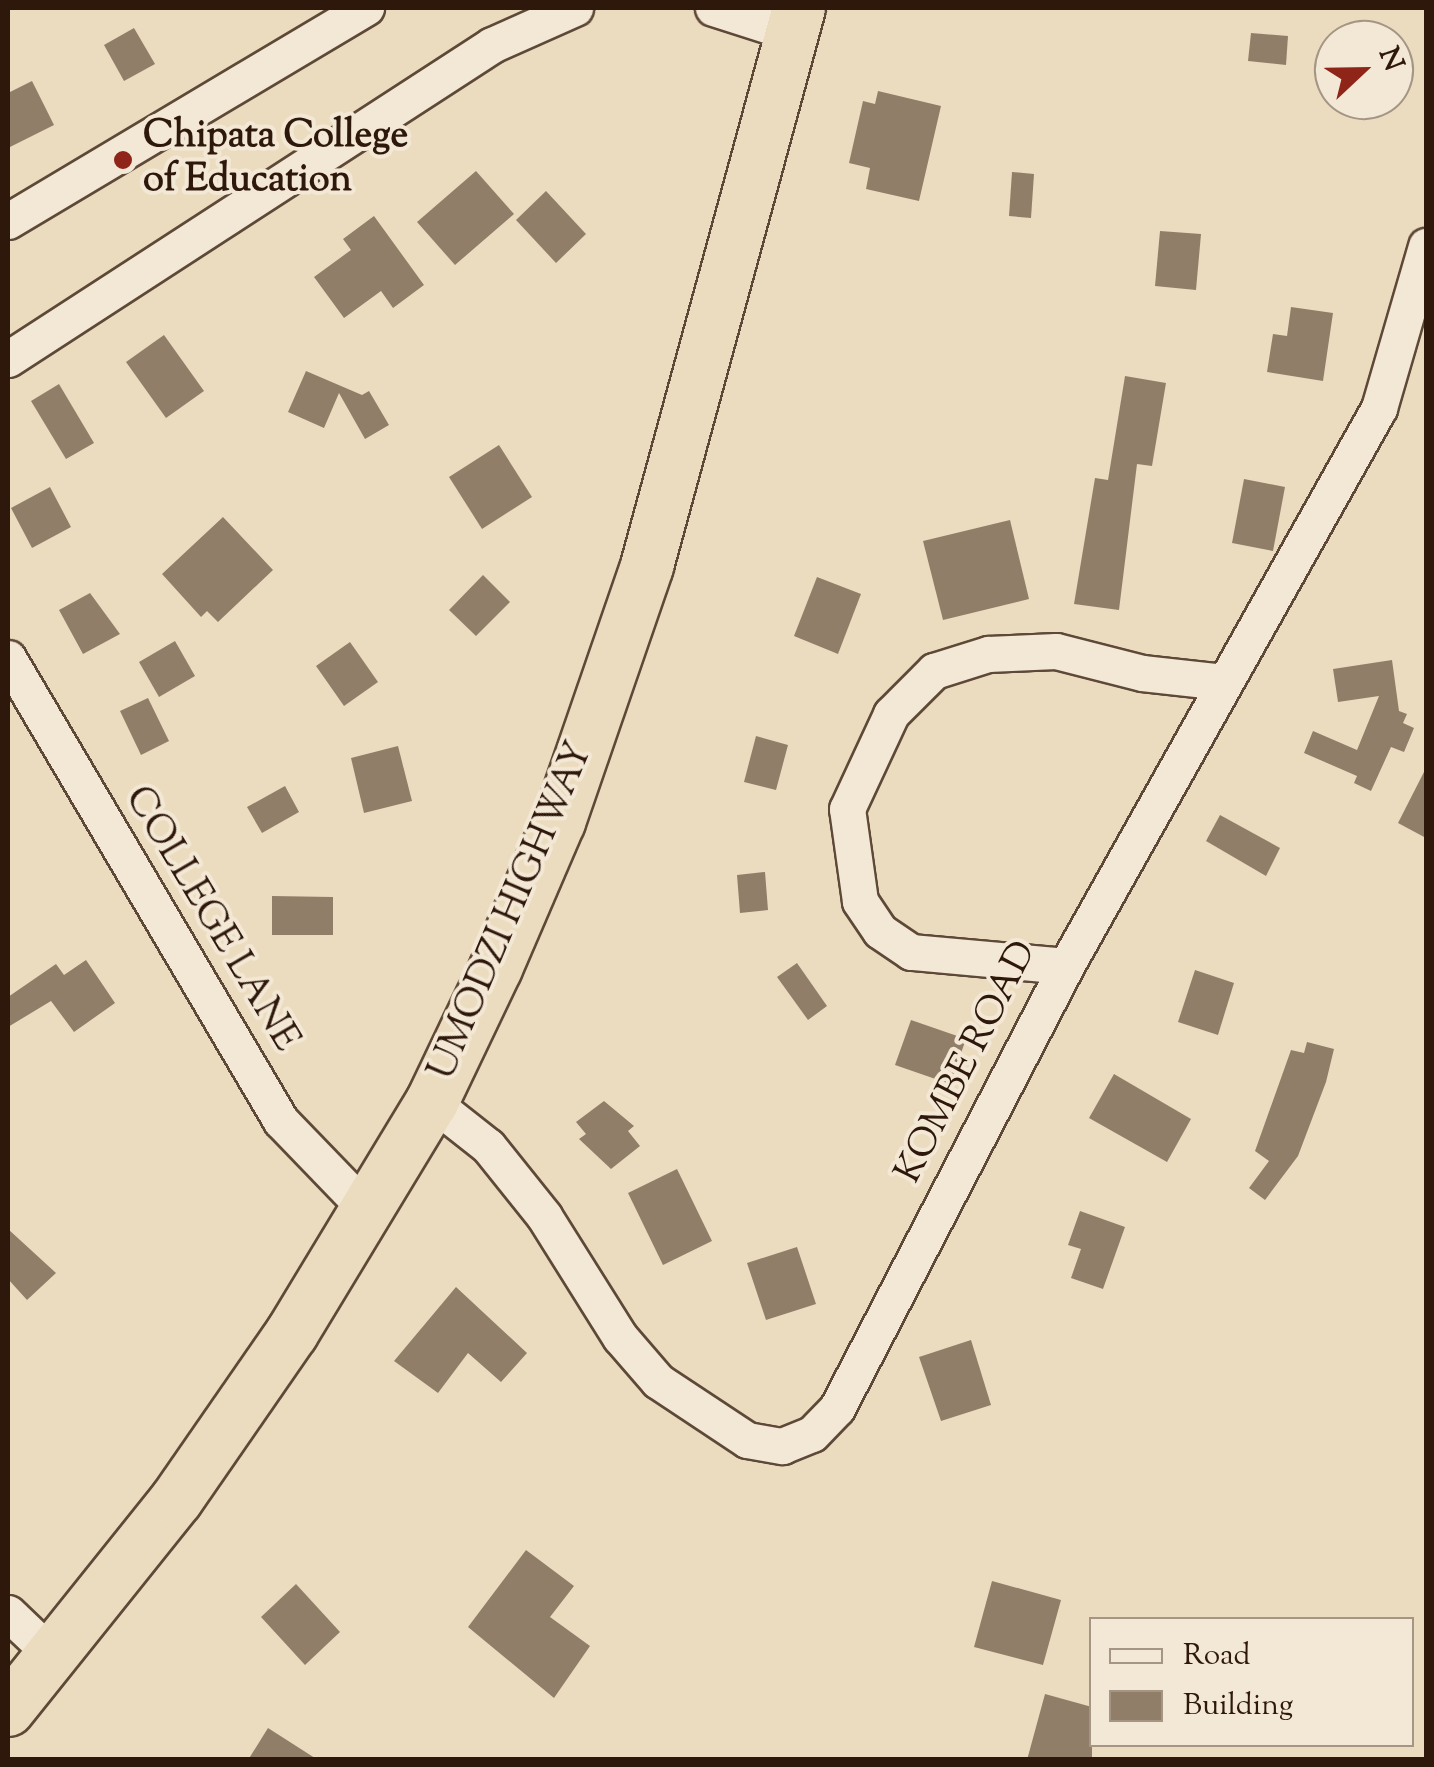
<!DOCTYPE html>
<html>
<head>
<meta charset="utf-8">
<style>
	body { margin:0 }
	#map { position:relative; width:1434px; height:1767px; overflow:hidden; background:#ecdcbf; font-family:"Sorts Mill Goudy",serif }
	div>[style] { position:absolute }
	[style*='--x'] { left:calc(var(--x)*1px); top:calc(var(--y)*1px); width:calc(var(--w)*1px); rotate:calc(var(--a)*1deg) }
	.building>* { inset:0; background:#917e69 }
	.roads { filter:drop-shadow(2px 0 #5e4938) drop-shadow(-2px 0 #5e4938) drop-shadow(0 2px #5e4938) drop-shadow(0 -2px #5e4938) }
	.minor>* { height:35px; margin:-17.5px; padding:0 17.5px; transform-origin:17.5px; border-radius:17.5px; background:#f3e8d5 }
	.highway>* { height:52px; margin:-26px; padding:0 26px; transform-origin:26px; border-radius:26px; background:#ecdcbf }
	.dots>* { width:28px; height:28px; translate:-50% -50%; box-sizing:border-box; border:5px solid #f3e8d5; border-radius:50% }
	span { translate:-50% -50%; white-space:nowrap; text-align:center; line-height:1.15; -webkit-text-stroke:8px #f3e8d5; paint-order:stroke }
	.poi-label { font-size:38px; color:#2e180b; font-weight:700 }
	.left { translate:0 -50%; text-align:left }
	.street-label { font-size:38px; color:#2e180b }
	.frame { position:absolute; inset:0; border:10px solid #2e180b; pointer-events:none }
	.legend { position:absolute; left:1089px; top:1617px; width:325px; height:130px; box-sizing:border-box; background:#f3e8d5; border:2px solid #a49584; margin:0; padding:12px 18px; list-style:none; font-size:30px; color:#2e180b }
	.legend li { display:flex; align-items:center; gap:20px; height:50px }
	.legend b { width:50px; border:2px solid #a49584 }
	.north { position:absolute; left:1314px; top:20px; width:100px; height:100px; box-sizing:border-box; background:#f3e8d5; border:2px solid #a49584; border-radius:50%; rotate:68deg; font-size:28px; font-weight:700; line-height:40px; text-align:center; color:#2e180b }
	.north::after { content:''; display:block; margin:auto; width:35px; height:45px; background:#8f2418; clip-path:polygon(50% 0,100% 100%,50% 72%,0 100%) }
</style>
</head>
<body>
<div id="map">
	<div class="building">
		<i style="clip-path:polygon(134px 28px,155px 64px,124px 81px,104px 45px)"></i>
		<i style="clip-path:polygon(1251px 33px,1288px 36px,1286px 65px,1248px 61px)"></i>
		<i style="clip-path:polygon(32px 81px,54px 125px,8px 148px,8px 93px)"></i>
		<i style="clip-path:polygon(878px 91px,941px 106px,919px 201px,866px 189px,870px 168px,849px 163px,863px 101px,875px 104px)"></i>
		<i style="clip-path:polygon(476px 171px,514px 214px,455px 265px,417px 222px)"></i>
		<i style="clip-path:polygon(1012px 172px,1034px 174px,1031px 218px,1009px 216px)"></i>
		<i style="clip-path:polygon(546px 191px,586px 234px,556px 263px,516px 220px)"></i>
		<i style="clip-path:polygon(374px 216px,424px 285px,393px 308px,381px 291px,344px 318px,314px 277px,351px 250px,343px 239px)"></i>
		<i style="clip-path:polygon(1160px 231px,1201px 234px,1196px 290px,1155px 286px)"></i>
		<i style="clip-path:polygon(1291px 307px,1333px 313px,1323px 381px,1267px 372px,1273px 334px,1287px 336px)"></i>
		<i style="clip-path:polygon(164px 335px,204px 391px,166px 418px,126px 362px)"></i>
		<i style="clip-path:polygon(306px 371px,362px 395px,369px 391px,389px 425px,365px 439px,339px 393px,324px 428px,288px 412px)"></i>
		<i style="clip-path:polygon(1125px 376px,1166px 383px,1152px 466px,1137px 464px,1119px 610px,1074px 604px,1095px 478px,1108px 480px)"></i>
		<i style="clip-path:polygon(59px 384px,94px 443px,66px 459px,31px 401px)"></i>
		<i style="clip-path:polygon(499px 445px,532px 497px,482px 529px,449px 477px)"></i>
		<i style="clip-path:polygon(1244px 479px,1285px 487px,1273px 551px,1232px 543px)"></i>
		<i style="clip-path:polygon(50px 487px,71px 527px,32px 548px,11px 508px)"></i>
		<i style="clip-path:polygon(223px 517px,273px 570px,218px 622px,207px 611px,201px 617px,162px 574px)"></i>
		<i style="clip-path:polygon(1010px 520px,1029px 599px,943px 620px,923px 541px)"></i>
		<i style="clip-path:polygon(483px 575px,510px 602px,476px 636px,449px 610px)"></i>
		<i style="clip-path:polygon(817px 577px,861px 594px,838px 654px,794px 636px)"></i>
		<i style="clip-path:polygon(90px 593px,120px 634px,83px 654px,59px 610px)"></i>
		<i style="clip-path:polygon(175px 641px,195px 676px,159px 697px,139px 662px)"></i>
		<i style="clip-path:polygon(350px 642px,378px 682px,344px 706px,316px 666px)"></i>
		<i style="clip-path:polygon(1392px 660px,1399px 711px,1407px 714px,1403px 723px,1414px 728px,1404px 752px,1391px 747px,1371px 791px,1354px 783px,1357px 776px,1304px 753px,1313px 731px,1357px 750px,1379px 696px,1338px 702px,1333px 669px)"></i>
		<i style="clip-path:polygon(148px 698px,169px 741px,141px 755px,120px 711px)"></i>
		<i style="clip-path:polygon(756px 736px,788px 745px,776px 790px,744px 782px)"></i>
		<i style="clip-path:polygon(398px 746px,412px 801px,364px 813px,351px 758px)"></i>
		<i style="clip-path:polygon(1426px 768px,1426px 838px,1398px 823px)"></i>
		<i style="clip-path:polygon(285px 786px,299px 812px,262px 833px,247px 807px)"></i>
		<i style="clip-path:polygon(1220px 815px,1280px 848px,1266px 876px,1206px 841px)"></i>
		<i style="clip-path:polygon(765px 872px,768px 910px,740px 913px,737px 875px)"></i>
		<i style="clip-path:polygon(272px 896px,333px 897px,333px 935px,272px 935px)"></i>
		<i style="clip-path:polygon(86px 960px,115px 1003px,74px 1032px,51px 1001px,8px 1027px,8px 997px,56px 964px,64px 975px)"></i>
		<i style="clip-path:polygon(797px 963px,827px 1006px,808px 1020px,777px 977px)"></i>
		<i style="clip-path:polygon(1195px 970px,1234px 983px,1218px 1035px,1178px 1022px)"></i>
		<i style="clip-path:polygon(911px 1020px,966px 1039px,950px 1084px,895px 1065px)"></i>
		<i style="clip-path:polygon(1307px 1042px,1334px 1049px,1326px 1082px,1298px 1156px,1265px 1200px,1249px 1188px,1269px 1161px,1255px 1151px,1291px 1050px,1304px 1053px)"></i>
		<i style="clip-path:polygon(1114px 1074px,1191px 1119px,1167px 1162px,1089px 1118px)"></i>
		<i style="clip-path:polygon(604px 1101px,634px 1126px,628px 1131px,640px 1146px,611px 1169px,579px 1139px,586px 1134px,576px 1122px)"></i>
		<i style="clip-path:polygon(677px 1169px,712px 1241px,663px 1265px,628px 1193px)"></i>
		<i style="clip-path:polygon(1080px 1211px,1125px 1227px,1103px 1289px,1071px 1278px,1081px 1249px,1068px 1245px)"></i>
		<i style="clip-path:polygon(8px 1229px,56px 1273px,27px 1300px,8px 1279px)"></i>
		<i style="clip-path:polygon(797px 1247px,816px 1304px,766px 1320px,747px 1263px)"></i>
		<i style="clip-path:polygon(456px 1287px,527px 1353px,501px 1382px,468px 1353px,438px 1393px,394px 1361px)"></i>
		<i style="clip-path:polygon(971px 1340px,991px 1405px,941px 1421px,919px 1357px)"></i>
		<i style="clip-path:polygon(526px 1550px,574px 1586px,550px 1617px,590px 1646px,554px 1698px,468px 1627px)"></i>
		<i style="clip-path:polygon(992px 1581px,1061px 1600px,1043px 1665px,974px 1647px)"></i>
		<i style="clip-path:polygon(296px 1584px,340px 1632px,305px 1665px,261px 1617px)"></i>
		<i style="clip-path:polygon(1045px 1694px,1092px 1707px,1092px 1760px,1027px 1760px)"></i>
		<i style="clip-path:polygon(268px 1728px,318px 1760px,248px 1760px)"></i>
	</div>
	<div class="roads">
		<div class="minor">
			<i style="--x:713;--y:8;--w:79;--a:17.7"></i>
			<i style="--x:8;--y:221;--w:417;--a:-30.8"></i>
			<i style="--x:8;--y:359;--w:577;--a:-32.97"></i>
			<i style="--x:492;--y:45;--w:91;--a:-24"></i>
			<i style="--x:8;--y:658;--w:537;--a:59.48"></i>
			<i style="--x:281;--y:1121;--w:118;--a:46"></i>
			<i style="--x:1066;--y:966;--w:156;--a:-174.8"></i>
			<i style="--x:911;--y:952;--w:37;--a:-146"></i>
			<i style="--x:880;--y:931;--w:36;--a:-124"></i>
			<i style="--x:860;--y:901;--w:93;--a:-98"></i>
			<i style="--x:847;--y:809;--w:105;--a:-65.1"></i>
			<i style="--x:891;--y:714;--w:61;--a:-45"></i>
			<i style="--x:934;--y:671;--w:57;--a:-17.5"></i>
			<i style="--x:988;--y:654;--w:68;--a:-2.5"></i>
			<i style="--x:1056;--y:651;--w:89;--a:14.3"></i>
			<i style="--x:1142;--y:673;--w:82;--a:6.3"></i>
			<i style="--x:432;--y:1102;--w:71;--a:38.2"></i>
			<i style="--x:488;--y:1146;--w:90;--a:51.3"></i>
			<i style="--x:544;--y:1216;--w:143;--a:57.9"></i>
			<i style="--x:620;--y:1337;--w:58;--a:49.2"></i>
			<i style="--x:658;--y:1381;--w:107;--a:33.5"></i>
			<i style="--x:747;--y:1440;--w:36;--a:10"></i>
			<i style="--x:782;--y:1446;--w:32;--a:-22"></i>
			<i style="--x:812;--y:1434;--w:36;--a:-46"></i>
			<i style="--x:837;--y:1408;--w:498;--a:-62.6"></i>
			<i style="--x:1066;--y:966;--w:640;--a:-60.71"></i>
			<i style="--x:1379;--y:408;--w:169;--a:-73.8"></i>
			<i style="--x:8;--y:1613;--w:64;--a:43.7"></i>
		</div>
		<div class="highway">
			<i style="--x:8;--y:1710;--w:270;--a:-51.3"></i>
			<i style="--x:177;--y:1499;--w:202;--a:-55.3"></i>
			<i style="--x:292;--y:1333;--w:270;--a:-58.8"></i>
			<i style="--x:432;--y:1102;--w:148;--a:-64.5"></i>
			<i style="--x:496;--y:968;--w:159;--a:-66.7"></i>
			<i style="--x:559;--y:822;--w:271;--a:-71"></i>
			<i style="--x:647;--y:566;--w:578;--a:-74.76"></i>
		</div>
	</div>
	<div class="dots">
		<i style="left:123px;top:160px;background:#8f2418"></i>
	</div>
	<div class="poi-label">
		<span class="left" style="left:143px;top:160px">Chipata College<br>of Education</span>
	</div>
	<div class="street-label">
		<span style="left:513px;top:912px;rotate:-67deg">UMODZI HIGHWAY</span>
		<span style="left:210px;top:920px;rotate:59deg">COLLEGE LANE</span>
		<span style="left:968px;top:1063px;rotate:-63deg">KOMBE ROAD</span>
	</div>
	<div class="frame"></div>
	<ul class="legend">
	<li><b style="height:12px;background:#f3e8d5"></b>Road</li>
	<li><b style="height:28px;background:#917e69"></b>Building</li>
	</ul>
	<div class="north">N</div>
</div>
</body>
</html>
